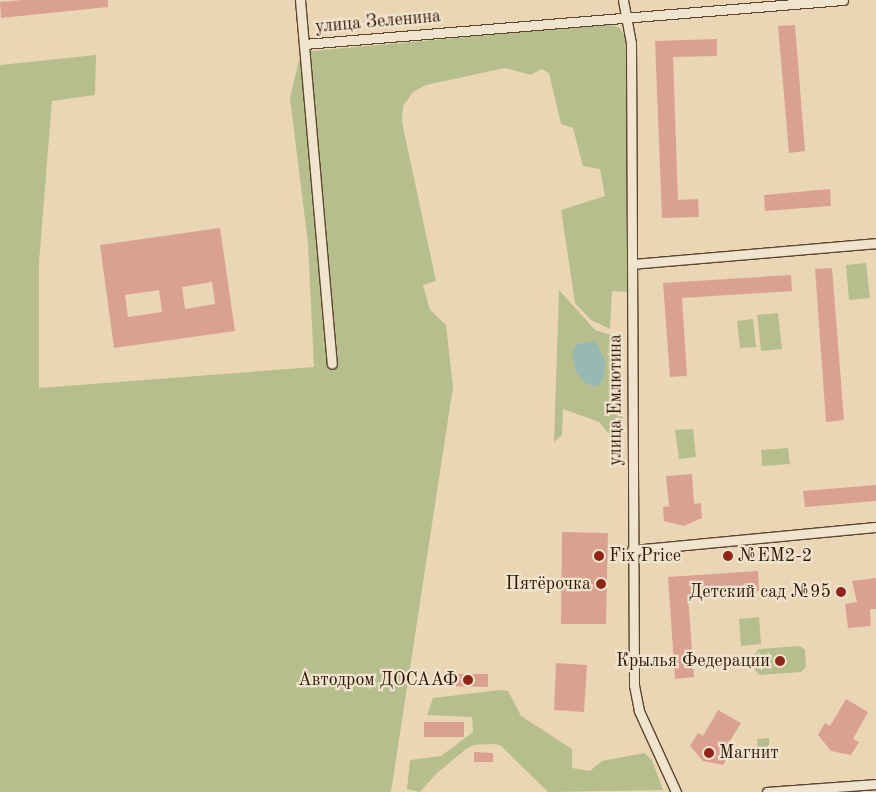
<!DOCTYPE html>
<html>
<head>
<meta charset="utf-8">
<style>
	body { margin:0 }
	#map { position:relative; width:876px; height:792px; overflow:hidden; background:#ead6b4; font-family:"Old Standard TT",serif }
	div>[style] { position:absolute }
	[style*='--x'] { left:calc(var(--x)*1px); top:calc(var(--y)*1px); width:calc(var(--w)*1px); rotate:calc(var(--a)*1deg) }
	.green>* { inset:0; background:#b7be8d }
	.water>* { inset:0; background:#98b8b2 }
	.building>* { inset:0; background:#dba190 }
	.roads { filter:drop-shadow(1px 0 #5c452d) drop-shadow(-1px 0 #5c452d) drop-shadow(0 1px #5c452d) drop-shadow(0 -1px #5c452d) }
	.street>* { height:9px; margin:-4.5px; padding:0 4.5px; transform-origin:4.5px; border-radius:4.5px; background:#f1e4ce }
	.dots>* { width:14px; height:14px; translate:-50% -50%; box-sizing:border-box; border:2px solid #f1e4ce; border-radius:50% }
	span { translate:-50% -50%; white-space:nowrap; text-align:center; line-height:1.15; -webkit-text-stroke:4.5px #f1e4ce; paint-order:stroke }
	.street-label { font-size:18px; color:#2d1500 }
	.poi-label { font-size:18px; color:#2d1500 }
	.left { translate:0 -50%; text-align:left }
	.right { translate:-100% -50%; text-align:right }
</style>
</head>
<body>
<div id="map">
	<div class="green">
		<i style="clip-path:polygon(608px 24px,620px 28px,626px 39px,627px 292px,612px 291px,610px 329px,591px 320px,575px 303px,561px 210px,605px 196px,600px 169px,583px 166px,573px 128px,561px 124px,549px 73px,541px 69px,531px 75px,505px 68px,426px 85px,413px 92px,403px 106px,402px 122px,436px 281px,423px 285px,430px 310px,446px 325px,453px 387px,391px 792px,0 792px,0 65px,96px 55px,95px 95px,52px 101px,39px 262px,39px 388px,314px 367px,308px 244px,290px 98px,301px 52px)"></i>
		<i style="clip-path:polygon(866px 263px,870px 298px,849px 300px,846px 265px)"></i>
		<i style="clip-path:polygon(559px 290px,595px 330px,618px 337px,623px 433px,613px 439px,599px 422px,563px 409px,562px 435px,554px 442px)"></i>
		<i style="clip-path:polygon(778px 313px,782px 349px,761px 351px,757px 315px)"></i>
		<i style="clip-path:polygon(753px 319px,756px 347px,740px 348px,737px 321px)"></i>
		<i style="clip-path:polygon(693px 429px,696px 457px,679px 459px,675px 430px)"></i>
		<i style="clip-path:polygon(788px 448px,790px 464px,762px 466px,761px 450px)"></i>
		<i style="clip-path:polygon(759px 617px,761px 644px,741px 646px,739px 619px)"></i>
		<i style="clip-path:polygon(800px 646px,805px 650px,806px 667px,801px 672px,760px 675px,754px 669px,754px 655px,759px 649px)"></i>
		<i style="clip-path:polygon(500px 690px,508px 691px,521px 716px,572px 749px,572px 768px,590px 771px,602px 761px,644px 753px,652px 760px,663px 790px,548px 792px,500px 745px,492px 744px,474px 745px,466px 749px,437px 773px,420px 792px,407px 789px,410px 760px,441px 756px,473px 732px,472px 717px,427px 715px,433px 698px)"></i>
		<i style="clip-path:polygon(769px 738px,770px 760px,759px 761px,757px 739px)"></i>
	</div>
	<div class="water">
		<i style="clip-path:polygon(596px 341px,605px 361px,603px 380px,596px 387px,585px 383px,576px 372px,572px 354px,577px 344px)"></i>
	</div>
	<div class="building">
		<i style="clip-path:polygon(23px 0,108px 0,108px 7px,1px 18px,0 2px)"></i>
		<i style="clip-path:polygon(795px 25px,805px 151px,789px 153px,778px 26px)"></i>
		<i style="clip-path:polygon(717px 39px,717px 56px,673px 57px,678px 200px,698px 199px,699px 217px,662px 218px,655px 41px)"></i>
		<i style="clip-path:polygon(830px 189px,831px 206px,765px 211px,764px 195px)"></i>
		<i style="clip-path:polygon(evenodd,220px 228px,235px 331px,114px 348px,100px 245px,220px 228px,212px 282px,215px 304px,185px 309px,182px 287px,212px 282px,220px 228px,159px 290px,162px 312px,128px 317px,125px 295px,159px 290px)"></i>
		<i style="clip-path:polygon(832px 268px,844px 420px,826px 422px,815px 269px)"></i>
		<i style="clip-path:polygon(791px 275px,792px 291px,682px 298px,687px 376px,670px 377px,663px 283px)"></i>
		<i style="clip-path:polygon(692px 474px,694px 504px,701px 503px,702px 518px,684px 526px,664px 521px,663px 507px,669px 506px,666px 476px)"></i>
		<i style="clip-path:polygon(876px 485px,876px 501px,805px 507px,803px 491px)"></i>
		<i style="clip-path:polygon(562px 532px,608px 533px,606px 624px,561px 624px)"></i>
		<i style="clip-path:polygon(758px 571px,759px 591px,688px 596px,694px 677px,675px 679px,668px 577px)"></i>
		<i style="clip-path:polygon(876px 578px,876px 609px,870px 609px,871px 626px,848px 628px,845px 604px,857px 602px,852px 581px)"></i>
		<i style="clip-path:polygon(556px 663px,587px 665px,584px 712px,554px 710px)"></i>
		<i style="clip-path:polygon(447px 674px,488px 674px,488px 687px,447px 686px)"></i>
		<i style="clip-path:polygon(846px 699px,868px 712px,853px 739px,859px 742px,851px 755px,831px 751px,818px 735px,825px 723px,830px 726px)"></i>
		<i style="clip-path:polygon(718px 710px,741px 723px,725px 749px,731px 753px,723px 765px,703px 761px,690px 746px,698px 733px,703px 736px)"></i>
		<i style="clip-path:polygon(424px 722px,464px 722px,464px 737px,424px 737px)"></i>
		<i style="clip-path:polygon(474px 752px,493px 753px,493px 762px,474px 762px)"></i>
	</div>
	<div class="roads">
		<div class="street">
			<i style="--x:300;--y:0;--w:365;--a:85"></i>
			<i style="--x:623;--y:0;--w:44;--a:79.5"></i>
			<i style="--x:631;--y:43;--w:642;--a:89.73"></i>
			<i style="--x:634;--y:685;--w:26;--a:79"></i>
			<i style="--x:639;--y:711;--w:89;--a:65.4"></i>
			<i style="--x:304;--y:44;--w:541;--a:-4.67"></i>
			<i style="--x:632;--y:264;--w:245;--a:-4.9"></i>
			<i style="--x:632;--y:550;--w:245;--a:-5.4"></i>
			<i style="--x:767;--y:792;--w:109;--a:-4.2"></i>
		</div>
	</div>
	<div class="dots">
		<i style="left:599px;top:556px;background:#8f2418"></i>
		<i style="left:728px;top:556px;background:#8f2418"></i>
		<i style="left:601px;top:584px;background:#8f2418"></i>
		<i style="left:841px;top:592px;background:#8f2418"></i>
		<i style="left:780px;top:661px;background:#8f2418"></i>
		<i style="left:468px;top:680px;background:#8f2418"></i>
		<i style="left:709px;top:753px;background:#8f2418"></i>
	</div>
	<div class="street-label">
		<span style="left:378px;top:22px;rotate:-5deg">улица Зеленина</span>
		<span style="left:616px;top:400px;rotate:-90deg">улица Емлютина</span>
	</div>
	<div class="poi-label">
		<span class="left" style="left:609px;top:556px">Fix Price</span>
		<span class="left" style="left:738px;top:556px">№ЕМ2-2</span>
		<span class="right" style="left:591px;top:584px">Пятёрочка</span>
		<span class="right" style="left:831px;top:592px">Детский сад №95</span>
		<span class="right" style="left:770px;top:661px">Крылья Федерации</span>
		<span class="right" style="left:458px;top:680px">Автодром ДОСААФ</span>
		<span class="left" style="left:719px;top:753px">Магнит</span>
	</div>
</div>
</body>
</html>
